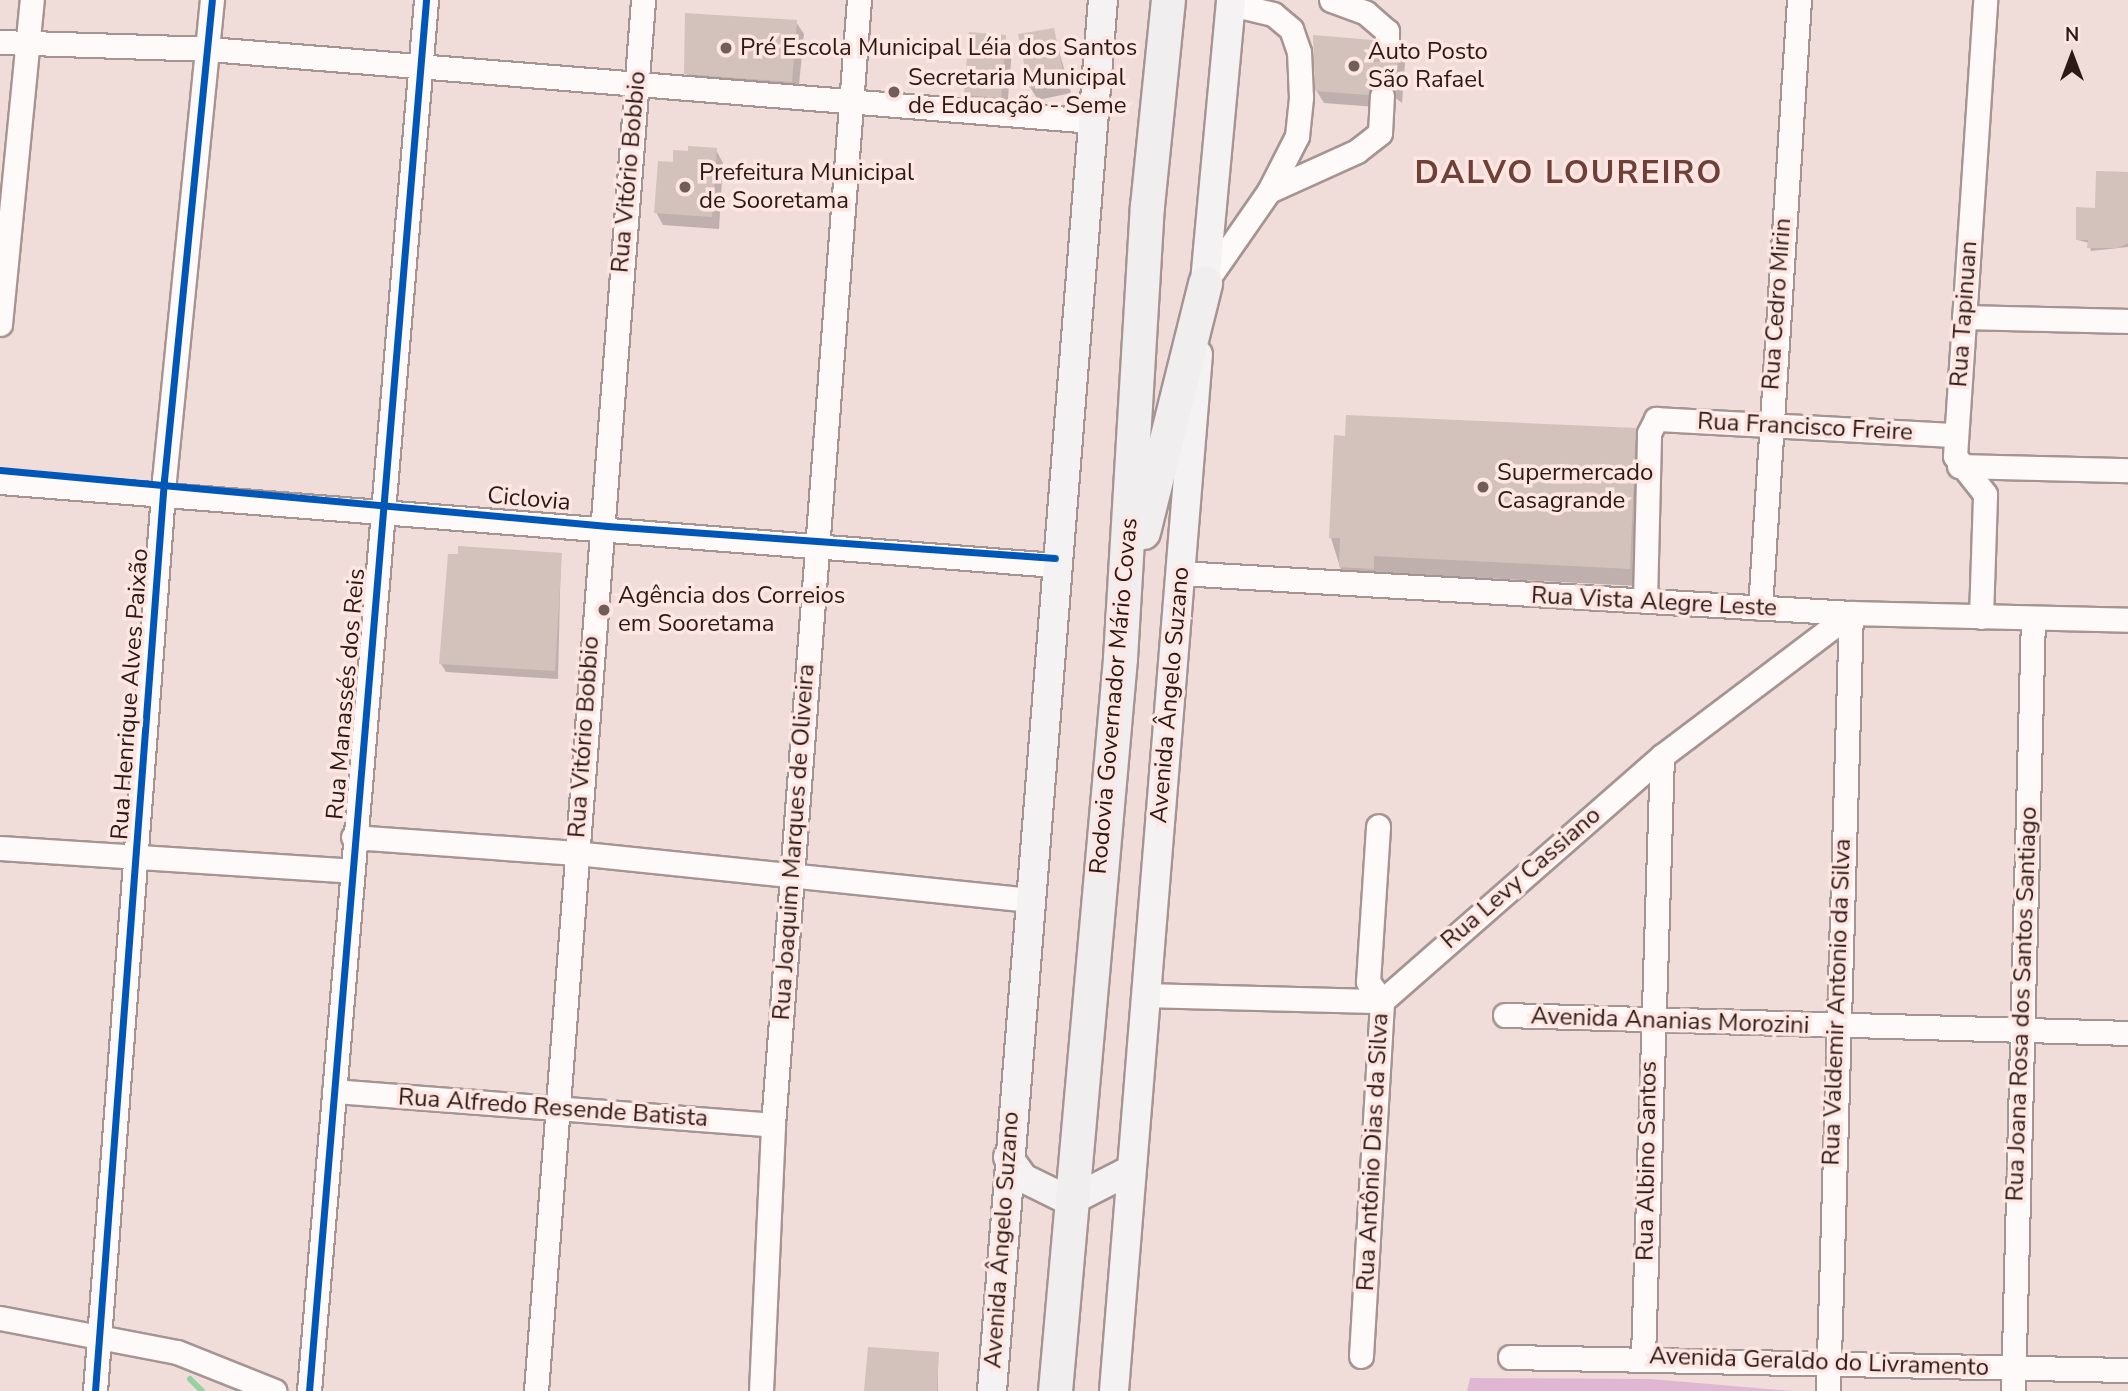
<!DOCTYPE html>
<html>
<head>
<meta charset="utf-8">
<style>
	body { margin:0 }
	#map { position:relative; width:2128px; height:1391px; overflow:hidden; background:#f0dcd9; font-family:"Nunito Sans",sans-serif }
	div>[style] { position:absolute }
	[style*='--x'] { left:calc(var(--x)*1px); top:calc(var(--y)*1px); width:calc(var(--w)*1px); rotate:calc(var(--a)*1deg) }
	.green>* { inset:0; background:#e0b7d2 }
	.shadow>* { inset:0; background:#0003 }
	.stream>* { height:6px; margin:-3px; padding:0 3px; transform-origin:3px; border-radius:3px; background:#96d2a0 }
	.building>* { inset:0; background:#d3c1bb }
	.minor-tunnel>* { height:23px; margin-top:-11.5px; transform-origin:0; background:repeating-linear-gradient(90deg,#c9b5b2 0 23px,transparent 0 34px) }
	.roads { filter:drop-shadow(2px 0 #a69492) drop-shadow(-2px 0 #a69492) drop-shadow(0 2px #a69492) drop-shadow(0 -2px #a69492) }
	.minor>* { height:23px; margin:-11.5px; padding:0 11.5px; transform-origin:11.5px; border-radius:11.5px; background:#fdfaf9 }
	.major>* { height:28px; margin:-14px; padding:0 14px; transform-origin:14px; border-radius:14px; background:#f4f2f3 }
	.highway>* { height:33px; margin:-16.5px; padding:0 16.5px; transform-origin:16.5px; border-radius:16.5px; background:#f0eeef }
	.cycleway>* { height:7px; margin:-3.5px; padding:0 3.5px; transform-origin:3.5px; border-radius:3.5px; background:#0057b8 }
	.dots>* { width:19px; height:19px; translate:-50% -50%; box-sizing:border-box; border:4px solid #fee6e2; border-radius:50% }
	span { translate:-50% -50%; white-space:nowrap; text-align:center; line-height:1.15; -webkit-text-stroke:7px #fee6e2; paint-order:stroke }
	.poi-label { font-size:24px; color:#2d1915 }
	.left { translate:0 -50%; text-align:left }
	.street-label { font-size:24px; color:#2d1915 }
	.district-label { font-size:32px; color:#6e4038; font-weight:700; letter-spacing:2px }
	.north { position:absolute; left:2037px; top:21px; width:70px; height:70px; -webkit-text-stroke:5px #fee6e2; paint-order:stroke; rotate:0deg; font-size:19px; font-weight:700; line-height:28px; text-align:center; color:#2d1915 }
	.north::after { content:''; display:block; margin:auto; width:24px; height:32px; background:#2d1915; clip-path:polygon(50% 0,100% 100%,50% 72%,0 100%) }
</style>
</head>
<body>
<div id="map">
	<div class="green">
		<i style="clip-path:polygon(1470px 1378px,1650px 1379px,1793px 1391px,1467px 1391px)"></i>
	</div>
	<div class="shadow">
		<i style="clip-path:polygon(796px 22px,804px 34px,798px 95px,693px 86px,686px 73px)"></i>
		<i style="clip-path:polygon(1053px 30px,1071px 93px,1038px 100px,1030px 87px)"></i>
		<i style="clip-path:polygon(1005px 37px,1012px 50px,1007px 110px,973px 108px,965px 95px)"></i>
		<i style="clip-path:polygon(1398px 51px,1405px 63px,1402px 103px,1390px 94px,1376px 107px,1324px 103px,1316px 90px)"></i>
		<i style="clip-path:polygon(716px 150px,723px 163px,719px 229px,663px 225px,656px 212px,674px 164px)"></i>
		<i style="clip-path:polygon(2128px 173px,2128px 247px,2091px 251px,2089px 243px,2078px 240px)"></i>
		<i style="clip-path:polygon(1635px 430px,1645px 447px,1639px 586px,1383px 573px,1383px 586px,1350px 584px,1340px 567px,1331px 538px,1346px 437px)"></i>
		<i style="clip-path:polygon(561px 554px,558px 679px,446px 672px,441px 664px)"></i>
		<i style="clip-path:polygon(938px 1354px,938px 1391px,866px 1391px)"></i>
	</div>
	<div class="stream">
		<i style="--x:190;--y:1379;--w:17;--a:45"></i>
	</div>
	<div class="building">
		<i style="clip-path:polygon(685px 13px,797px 20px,792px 82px,684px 74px)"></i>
		<i style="clip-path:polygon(1054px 28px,1065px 81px,1029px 88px,1018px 34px)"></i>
		<i style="clip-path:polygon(969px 32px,1006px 35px,1001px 98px,964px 95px)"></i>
		<i style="clip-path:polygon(1313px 35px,1373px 40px,1386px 55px,1399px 48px,1395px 92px,1382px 82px,1368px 95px,1315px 91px)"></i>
		<i style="clip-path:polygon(688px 146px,717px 148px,712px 217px,654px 213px,658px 161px,673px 162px,673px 150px,688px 151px)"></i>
		<i style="clip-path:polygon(2096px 171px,2128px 172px,2128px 243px,2118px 248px,2087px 248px,2088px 240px,2076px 240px,2076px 207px,2095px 208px)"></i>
		<i style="clip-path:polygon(1346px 415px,1636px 428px,1630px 569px,1374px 556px,1374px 569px,1339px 567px,1340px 538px,1329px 538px,1334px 435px,1345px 436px)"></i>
		<i style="clip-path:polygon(458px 546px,562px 553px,555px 671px,439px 664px,448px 554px,458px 554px)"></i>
		<i style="clip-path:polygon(868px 1347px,939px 1352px,937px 1391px,864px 1391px)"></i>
	</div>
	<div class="minor-tunnel">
		<i style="--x:1382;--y:96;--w:55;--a:-84.8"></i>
	</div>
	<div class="roads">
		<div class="minor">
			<i style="--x:1331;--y:0;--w:37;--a:20"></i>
			<i style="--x:1366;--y:13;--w:28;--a:41"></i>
			<i style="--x:1387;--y:31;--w:10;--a:90"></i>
			<i style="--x:0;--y:42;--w:209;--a:1.9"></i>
			<i style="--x:209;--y:49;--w:886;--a:4.66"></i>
			<i style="--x:1269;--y:191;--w:97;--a:-24.4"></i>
			<i style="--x:1357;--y:151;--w:29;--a:-38"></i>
			<i style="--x:1380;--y:133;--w:37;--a:-87"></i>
			<i style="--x:1205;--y:283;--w:112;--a:-55.2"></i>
			<i style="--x:1269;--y:191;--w:62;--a:-63"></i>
			<i style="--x:1297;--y:136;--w:39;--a:-84"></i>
			<i style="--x:1301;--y:97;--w:45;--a:-92.5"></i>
			<i style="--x:1299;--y:52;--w:24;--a:-109"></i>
			<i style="--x:1291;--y:29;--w:23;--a:-140"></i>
			<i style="--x:1273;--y:14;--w:43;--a:-166.6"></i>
			<i style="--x:1964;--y:317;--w:164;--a:1.4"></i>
			<i style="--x:0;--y:324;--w:326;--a:-84.4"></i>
			<i style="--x:1959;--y:466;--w:169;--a:1.4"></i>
			<i style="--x:0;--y:482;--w:1057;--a:4.5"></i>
			<i style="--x:1180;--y:573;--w:672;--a:3.41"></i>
			<i style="--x:1851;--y:613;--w:277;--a:1.4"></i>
			<i style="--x:1645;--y:601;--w:168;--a:-88.6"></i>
			<i style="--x:1649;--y:433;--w:16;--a:-63"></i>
			<i style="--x:1656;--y:419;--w:299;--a:3.1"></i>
			<i style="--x:1760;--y:608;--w:609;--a:-86.33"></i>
			<i style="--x:1981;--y:617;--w:123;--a:-88.1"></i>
			<i style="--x:1985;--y:494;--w:48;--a:-128.3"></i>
			<i style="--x:1955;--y:456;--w:457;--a:-86.2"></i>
			<i style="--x:353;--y:837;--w:224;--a:4.1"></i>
			<i style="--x:576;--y:853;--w:455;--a:5.9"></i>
			<i style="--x:0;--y:848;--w:353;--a:3.7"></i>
			<i style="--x:1145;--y:995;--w:237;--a:1.5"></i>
			<i style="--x:1382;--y:1001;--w:372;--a:-41.2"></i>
			<i style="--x:1662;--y:756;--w:237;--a:-37.1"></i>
			<i style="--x:1505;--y:1015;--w:623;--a:1.65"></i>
			<i style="--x:334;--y:1091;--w:440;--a:4.4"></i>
			<i style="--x:0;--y:1318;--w:180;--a:10.9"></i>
			<i style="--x:177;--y:1352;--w:105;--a:21.7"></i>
			<i style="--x:1361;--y:1356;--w:356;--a:-86.6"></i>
			<i style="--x:1382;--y:1001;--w:24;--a:-126"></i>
			<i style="--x:1368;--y:982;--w:156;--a:-86.3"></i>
			<i style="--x:1643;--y:1356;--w:600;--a:-88.19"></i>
			<i style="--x:1510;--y:1357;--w:618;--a:1.21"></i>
			<i style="--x:95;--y:1391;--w:914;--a:-85.67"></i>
			<i style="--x:164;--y:480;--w:482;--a:-84.3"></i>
			<i style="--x:309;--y:1391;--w:1396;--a:-85.19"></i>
			<i style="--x:536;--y:1391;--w:1395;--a:-85.6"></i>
			<i style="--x:761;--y:1391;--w:266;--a:-87.4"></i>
			<i style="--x:773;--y:1125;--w:1128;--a:-85.63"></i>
			<i style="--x:1828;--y:1391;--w:778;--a:-88.31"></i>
			<i style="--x:2013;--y:1391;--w:773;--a:-88.52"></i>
		</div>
		<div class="major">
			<i style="--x:1203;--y:303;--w:304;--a:-84.7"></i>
			<i style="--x:1008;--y:1157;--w:26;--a:54"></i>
			<i style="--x:1023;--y:1178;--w:52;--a:26.1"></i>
			<i style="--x:1070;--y:1201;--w:66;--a:-27"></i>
			<i style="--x:992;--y:1391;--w:1395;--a:-85.44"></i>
			<i style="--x:1114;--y:1391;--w:1040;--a:-85.37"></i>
		</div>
		<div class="highway">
			<i style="--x:1143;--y:532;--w:257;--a:-76"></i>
			<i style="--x:1055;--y:1391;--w:736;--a:-84.93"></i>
			<i style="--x:1120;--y:658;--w:453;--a:-86.6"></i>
			<i style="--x:1147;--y:206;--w:207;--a:-84.2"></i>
		</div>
	</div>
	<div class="cycleway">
		<i style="--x:0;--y:470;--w:610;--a:5.27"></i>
		<i style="--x:607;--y:526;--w:449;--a:4.1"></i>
		<i style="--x:95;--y:1391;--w:914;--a:-85.67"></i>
		<i style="--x:164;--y:480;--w:482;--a:-84.3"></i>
		<i style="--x:309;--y:1391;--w:1396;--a:-85.19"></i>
	</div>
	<div class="dots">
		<i style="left:726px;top:48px;background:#715d5a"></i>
		<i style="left:1354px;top:66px;background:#715d5a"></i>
		<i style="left:894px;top:92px;background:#715d5a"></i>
		<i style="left:685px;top:187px;background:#715d5a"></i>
		<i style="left:1483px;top:487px;background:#715d5a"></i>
		<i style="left:604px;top:610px;background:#715d5a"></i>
	</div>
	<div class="poi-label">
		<span class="left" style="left:740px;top:48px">Pré Escola Municipal Léia dos Santos</span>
		<span class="left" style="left:1368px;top:66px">Auto Posto<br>São Rafael</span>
		<span class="left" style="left:908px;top:92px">Secretaria Municipal<br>de Educação - Seme</span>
		<span class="left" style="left:699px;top:187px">Prefeitura Municipal<br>de Sooretama</span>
		<span class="left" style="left:1497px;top:487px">Supermercado<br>Casagrande</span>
		<span class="left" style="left:618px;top:610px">Agência dos Correios<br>em Sooretama</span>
	</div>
	<div class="street-label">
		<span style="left:629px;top:172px;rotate:-85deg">Rua Vitório Bobbio</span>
		<span style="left:1777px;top:304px;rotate:-86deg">Rua Cedro Mirin</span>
		<span style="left:1964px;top:314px;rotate:-86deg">Rua Tapinuan</span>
		<span style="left:1805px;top:427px;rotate:3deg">Rua Francisco Freire</span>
		<span style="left:529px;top:499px;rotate:5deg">Ciclovia</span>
		<span style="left:1654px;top:602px;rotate:3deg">Rua Vista Alegre Leste</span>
		<span style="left:130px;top:694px;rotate:-86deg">Rua Henrique Alves Paixão</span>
		<span style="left:346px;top:694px;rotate:-85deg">Rua Manassés dos Reis</span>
		<span style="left:1170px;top:695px;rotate:-85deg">Avenida Ângelo Suzano</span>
		<span style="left:1114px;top:696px;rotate:-85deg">Rodovia Governador Mário Covas</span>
		<span style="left:584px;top:737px;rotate:-86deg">Rua Vitório Bobbio</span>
		<span style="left:794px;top:842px;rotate:-86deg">Rua Joaquim Marques de Oliveira</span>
		<span style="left:1521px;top:878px;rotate:-41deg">Rua Levy Cassiano</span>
		<span style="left:1837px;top:1002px;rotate:-88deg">Rua Valdemir Antonio da Silva</span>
		<span style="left:2022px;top:1004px;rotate:-88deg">Rua Joana Rosa dos Santos Santiago</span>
		<span style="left:1670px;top:1021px;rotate:2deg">Avenida Ananias Morozini</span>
		<span style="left:553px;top:1108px;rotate:4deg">Rua Alfredo Resende Batista</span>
		<span style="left:1373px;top:1152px;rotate:-87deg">Rua Antônio Dias da Silva</span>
		<span style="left:1647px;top:1161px;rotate:-89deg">Rua Albino Santos</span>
		<span style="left:1002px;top:1240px;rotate:-86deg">Avenida Ângelo Suzano</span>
		<span style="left:1819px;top:1362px;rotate:2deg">Avenida Geraldo do Livramento</span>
	</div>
	<div class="district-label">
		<span style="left:1569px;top:173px">DALVO LOUREIRO</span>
	</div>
	<div class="north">N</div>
</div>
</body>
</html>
